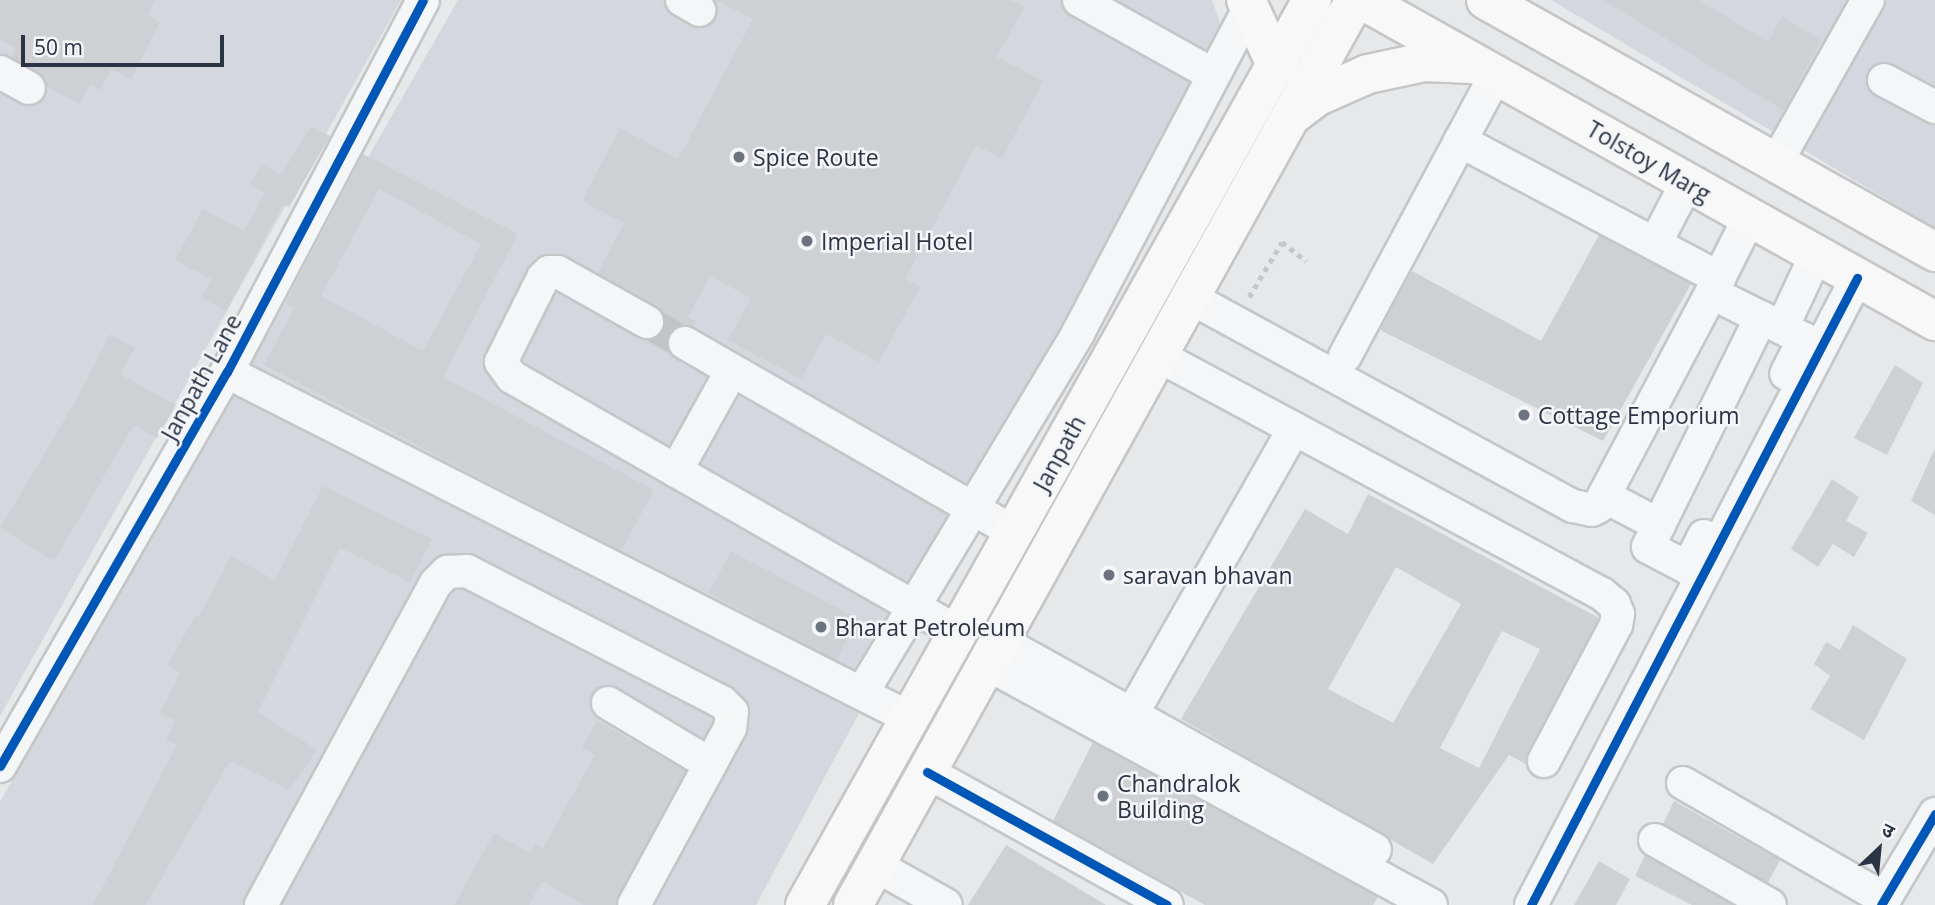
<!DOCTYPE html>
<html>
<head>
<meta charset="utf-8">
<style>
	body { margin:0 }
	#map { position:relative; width:1935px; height:905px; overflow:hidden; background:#e6e8ea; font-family:"Open Sans","Noto Sans Devanagari",sans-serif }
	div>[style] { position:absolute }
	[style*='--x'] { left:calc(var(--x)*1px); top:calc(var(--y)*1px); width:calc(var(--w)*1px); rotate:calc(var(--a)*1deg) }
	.built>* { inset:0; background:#d4d7dd }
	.building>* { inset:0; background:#ced0d3 }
	.minor-tunnel>* { height:32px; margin-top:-16px; transform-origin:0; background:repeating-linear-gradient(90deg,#c1c4c9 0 32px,transparent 0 48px) }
	.path>* { height:4.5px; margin-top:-2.25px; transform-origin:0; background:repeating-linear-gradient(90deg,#c5c6ca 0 5px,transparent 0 10px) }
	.roads { filter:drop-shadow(2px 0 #c4c6c8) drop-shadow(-2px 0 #c4c6c8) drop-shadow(0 2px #c4c6c8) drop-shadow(0 -2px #c4c6c8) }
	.minor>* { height:32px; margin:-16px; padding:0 16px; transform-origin:16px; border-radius:16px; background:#f5f6f7 }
	.major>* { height:38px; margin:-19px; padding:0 19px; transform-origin:19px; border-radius:19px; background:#f8f8f8 }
	.cycleway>* { height:9px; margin:-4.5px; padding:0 4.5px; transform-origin:4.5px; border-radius:4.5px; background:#0057b8 }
	.dots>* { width:19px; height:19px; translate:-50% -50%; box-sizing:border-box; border:4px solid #f4f6f9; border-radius:50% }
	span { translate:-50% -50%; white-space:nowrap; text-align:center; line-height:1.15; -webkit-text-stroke:5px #f4f6f9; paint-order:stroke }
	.poi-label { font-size:23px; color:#2b3445 }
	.left { translate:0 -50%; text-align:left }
	.street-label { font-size:23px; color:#2b3445 }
	.north { position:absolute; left:1844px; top:814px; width:70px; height:70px; -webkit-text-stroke:5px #f4f6f9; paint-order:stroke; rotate:26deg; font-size:19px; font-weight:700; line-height:28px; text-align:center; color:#2b3445 }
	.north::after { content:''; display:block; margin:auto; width:24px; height:32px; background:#2b3445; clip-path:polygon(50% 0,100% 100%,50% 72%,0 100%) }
	.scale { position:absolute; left:21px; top:35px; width:203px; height:32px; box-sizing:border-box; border:4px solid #2b3445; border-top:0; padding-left:9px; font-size:21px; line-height:24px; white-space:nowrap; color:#2b3445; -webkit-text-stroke:5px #f4f6f9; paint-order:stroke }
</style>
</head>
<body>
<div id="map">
	<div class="built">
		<i style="clip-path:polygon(0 0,401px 0,0 716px)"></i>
		<i style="clip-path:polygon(458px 0,1212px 0,1224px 34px,756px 905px,0 905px,0 802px)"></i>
		<i style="clip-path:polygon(1551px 0,1935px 0,1935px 228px)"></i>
	</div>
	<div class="building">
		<i style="clip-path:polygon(0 0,155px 0,147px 15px,160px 22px,131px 79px,111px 69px,101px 90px,90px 84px,80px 104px,47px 87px,38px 72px,11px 57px,16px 48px,0 40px)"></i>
		<i style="clip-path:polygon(716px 0,1010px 0,1024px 7px,997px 57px,1043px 81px,1002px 159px,976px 145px,905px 279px,920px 287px,879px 362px,826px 334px,801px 379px,728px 340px,751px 298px,710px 276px,688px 317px,696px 321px,693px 327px,676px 327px,669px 334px,667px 344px,673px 356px,639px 338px,656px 338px,663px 332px,665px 322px,662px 312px,598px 273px,624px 223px,582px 201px,620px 128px,678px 159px,753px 19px)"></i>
		<i style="clip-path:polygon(1603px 0,1699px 0,1768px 42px,1782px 16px,1821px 40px,1784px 111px)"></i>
		<i style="clip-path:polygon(311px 126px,330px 136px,289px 207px,283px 204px,226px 311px,201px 298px,211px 279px,175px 260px,203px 209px,244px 231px,265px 193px,250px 185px,262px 164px,281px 175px)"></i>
		<i style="clip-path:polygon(evenodd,363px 154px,518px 234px,443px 377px,654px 490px,621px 551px,264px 365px,294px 308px,285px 303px,363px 154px,379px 189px,481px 244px,423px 351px,321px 296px,379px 189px)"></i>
		<i style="clip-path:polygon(1599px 235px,1691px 284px,1603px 441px,1380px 330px,1412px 271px,1541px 341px)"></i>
		<i style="clip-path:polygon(110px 334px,135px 348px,120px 374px,176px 405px,157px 438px,134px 425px,54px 561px,0 528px,79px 395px)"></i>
		<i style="clip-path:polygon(1895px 365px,1923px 383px,1887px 455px,1854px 438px)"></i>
		<i style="clip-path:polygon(1935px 448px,1935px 515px,1911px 501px)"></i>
		<i style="clip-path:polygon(1832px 479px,1859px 497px,1846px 521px,1868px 533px,1854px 557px,1833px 544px,1818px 567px,1791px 549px)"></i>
		<i style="clip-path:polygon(323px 486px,432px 539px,410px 582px,340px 548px,258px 712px,317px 750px,289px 790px,230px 761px,146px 905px,93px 905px,177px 745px,166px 740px,175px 720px,160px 713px,180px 673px,167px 665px,196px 615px,199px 616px,231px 556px,275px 580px)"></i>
		<i style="clip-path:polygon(evenodd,1368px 494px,1599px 618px,1528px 752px,1526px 764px,1509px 755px,1433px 864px,1181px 719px,1305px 509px,1348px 534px,1368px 494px,1396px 567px,1461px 604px,1393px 723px,1328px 689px,1396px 567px,1368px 494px,1502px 631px,1540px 649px,1479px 768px,1440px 748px,1502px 631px)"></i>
		<i style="clip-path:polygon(731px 551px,858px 619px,836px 660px,709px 593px)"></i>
		<i style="clip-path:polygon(1853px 625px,1907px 659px,1864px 740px,1810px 709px,1830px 676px,1814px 664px,1826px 642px,1840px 650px)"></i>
		<i style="clip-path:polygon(597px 721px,686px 771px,615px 905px,584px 905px,542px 881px,529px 905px,454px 905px,494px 833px,530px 853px,535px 844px,543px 848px,595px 755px,582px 747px)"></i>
		<i style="clip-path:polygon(1093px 742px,1378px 897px,1373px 905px,1205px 905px,1053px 821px)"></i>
		<i style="clip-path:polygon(1674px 801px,1780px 860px,1768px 883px,1663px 824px)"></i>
		<i style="clip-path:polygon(1006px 845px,1106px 905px,968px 905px)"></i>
		<i style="clip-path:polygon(1645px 855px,1646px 856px,1733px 905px,1692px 905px,1635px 876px)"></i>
		<i style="clip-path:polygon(1599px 861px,1630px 879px,1616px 905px,1574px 905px)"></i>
	</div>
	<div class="minor-tunnel">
		<i style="--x:647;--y:322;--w:43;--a:28.9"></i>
	</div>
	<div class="path">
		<i style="--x:1249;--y:297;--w:64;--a:-59"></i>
		<i style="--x:1282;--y:242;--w:31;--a:38"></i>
	</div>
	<div class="roads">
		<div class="minor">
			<i style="--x:682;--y:0;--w:20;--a:30"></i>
			<i style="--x:1079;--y:0;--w:154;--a:29.1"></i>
			<i style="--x:0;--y:72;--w:33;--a:29"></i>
			<i style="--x:1884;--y:80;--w:58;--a:27.9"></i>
			<i style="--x:1776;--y:163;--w:187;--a:-60.6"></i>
			<i style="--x:1655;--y:244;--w:70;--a:-62.7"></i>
			<i style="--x:1719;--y:278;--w:67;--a:-63.4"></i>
			<i style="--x:1712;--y:293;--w:103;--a:26.6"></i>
			<i style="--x:1804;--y:339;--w:39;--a:117"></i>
			<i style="--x:1191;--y:298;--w:435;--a:28.6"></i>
			<i style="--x:1573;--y:506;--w:19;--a:12"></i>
			<i style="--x:1592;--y:510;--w:7;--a:-27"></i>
			<i style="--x:1598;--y:507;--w:259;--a:-62.1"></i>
			<i style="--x:1719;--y:278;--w:293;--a:-152.1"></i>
			<i style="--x:647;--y:322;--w:102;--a:-150.7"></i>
			<i style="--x:558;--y:272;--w:9;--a:180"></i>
			<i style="--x:549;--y:272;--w:8;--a:135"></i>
			<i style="--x:543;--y:278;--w:94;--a:116.6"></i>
			<i style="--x:501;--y:362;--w:19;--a:54"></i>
			<i style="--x:512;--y:377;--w:514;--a:29.76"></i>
			<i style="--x:1782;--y:328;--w:81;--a:-65"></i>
			<i style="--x:685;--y:343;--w:379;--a:29.9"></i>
			<i style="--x:1159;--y:356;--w:503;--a:28.25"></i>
			<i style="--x:1602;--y:594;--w:16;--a:40"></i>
			<i style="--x:1614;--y:604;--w:11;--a:68"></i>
			<i style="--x:1618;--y:614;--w:11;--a:100"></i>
			<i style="--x:1616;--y:625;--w:154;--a:117.9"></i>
			<i style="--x:1345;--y:356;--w:320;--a:-61.8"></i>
			<i style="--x:227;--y:372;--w:766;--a:26.87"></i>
			<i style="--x:676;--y:471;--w:115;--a:-61"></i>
			<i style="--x:1604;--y:496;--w:62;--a:27.8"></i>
			<i style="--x:1704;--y:536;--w:36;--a:117"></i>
			<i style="--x:1688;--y:568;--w:45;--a:-152.3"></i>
			<i style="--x:1648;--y:547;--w:256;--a:-63.8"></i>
			<i style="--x:1000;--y:641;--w:429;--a:29.1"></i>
			<i style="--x:987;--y:664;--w:505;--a:28.49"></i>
			<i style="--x:862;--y:693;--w:420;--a:-59"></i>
			<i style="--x:1078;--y:333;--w:367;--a:-62.2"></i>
			<i style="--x:608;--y:703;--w:119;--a:30.9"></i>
			<i style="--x:1132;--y:714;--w:328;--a:-60.4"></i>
			<i style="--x:0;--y:766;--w:455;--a:-60.1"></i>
			<i style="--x:227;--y:372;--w:420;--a:-62.2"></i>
			<i style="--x:927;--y:772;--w:274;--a:29"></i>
			<i style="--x:1683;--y:783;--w:233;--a:29.9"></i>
			<i style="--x:1655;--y:840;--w:132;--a:29.5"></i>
			<i style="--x:875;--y:865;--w:81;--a:29.4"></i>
			<i style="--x:261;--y:905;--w:366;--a:-61.5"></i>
			<i style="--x:436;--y:583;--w:16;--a:-45"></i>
			<i style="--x:447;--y:572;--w:20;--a:-3"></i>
			<i style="--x:467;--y:571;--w:287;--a:27.2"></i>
			<i style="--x:722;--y:702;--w:14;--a:45"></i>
			<i style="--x:732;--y:712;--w:16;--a:97"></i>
			<i style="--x:730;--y:728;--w:201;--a:118.5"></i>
			<i style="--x:1531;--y:905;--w:707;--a:-62.53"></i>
			<i style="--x:1881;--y:905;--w:106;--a:-59.3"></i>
		</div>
		<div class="major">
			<i style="--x:1246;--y:0;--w:72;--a:65.2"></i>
			<i style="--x:1362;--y:0;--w:657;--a:29.26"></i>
			<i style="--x:1486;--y:0;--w:515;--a:29.3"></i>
			<i style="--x:1295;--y:113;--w:26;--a:-37"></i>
			<i style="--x:1316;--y:97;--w:57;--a:-23.9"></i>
			<i style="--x:1368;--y:74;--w:57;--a:-12.1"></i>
			<i style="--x:1424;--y:62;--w:48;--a:2.4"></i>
			<i style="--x:805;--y:905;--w:1037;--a:-60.74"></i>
			<i style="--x:853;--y:905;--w:1035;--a:-60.98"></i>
		</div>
	</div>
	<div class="cycleway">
		<i style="--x:0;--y:766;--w:455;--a:-60.1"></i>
		<i style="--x:227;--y:372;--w:420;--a:-62.2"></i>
		<i style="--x:927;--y:772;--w:274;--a:29"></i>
		<i style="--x:1531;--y:905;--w:707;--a:-62.53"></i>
		<i style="--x:1881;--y:905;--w:106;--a:-59.3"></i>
	</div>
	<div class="dots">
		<i style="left:739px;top:157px;background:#6c737f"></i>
		<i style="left:807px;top:241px;background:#6c737f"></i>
		<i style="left:1524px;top:415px;background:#6c737f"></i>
		<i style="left:1109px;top:575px;background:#6c737f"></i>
		<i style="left:821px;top:627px;background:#6c737f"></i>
		<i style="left:1103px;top:796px;background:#6c737f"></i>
	</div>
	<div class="poi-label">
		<span class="left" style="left:753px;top:157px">Spice Route</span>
		<span class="left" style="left:821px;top:241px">Imperial Hotel</span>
		<span class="left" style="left:1538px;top:415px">Cottage Emporium</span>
		<span class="left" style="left:1123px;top:575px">saravan bhavan</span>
		<span class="left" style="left:835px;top:627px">Bharat Petroleum</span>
		<span class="left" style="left:1117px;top:796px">Chandralok<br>Building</span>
	</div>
	<div class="street-label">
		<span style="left:1649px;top:161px;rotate:30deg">Tolstoy Marg</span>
		<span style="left:201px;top:377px;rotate:-61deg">Janpath Lane</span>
		<span style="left:1059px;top:453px;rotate:-61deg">Janpath</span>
	</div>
	<div class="north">उ</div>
	<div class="scale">50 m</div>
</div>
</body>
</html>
